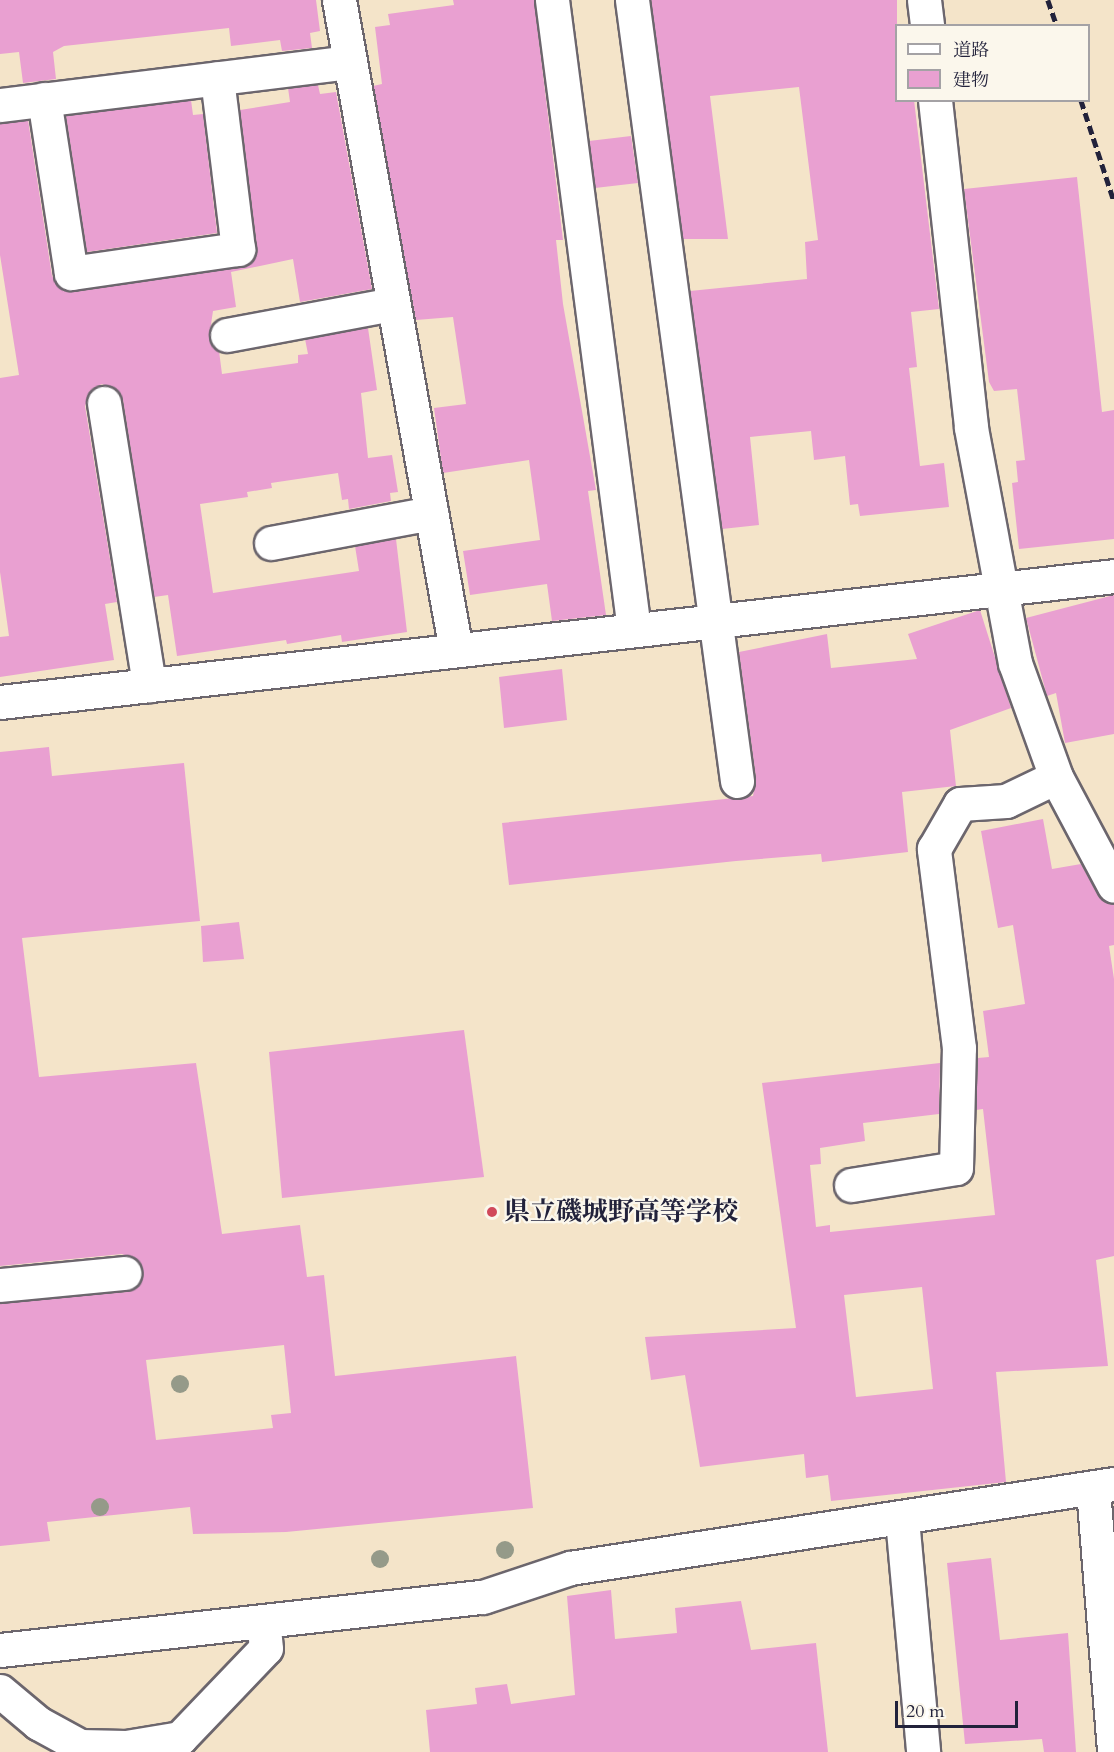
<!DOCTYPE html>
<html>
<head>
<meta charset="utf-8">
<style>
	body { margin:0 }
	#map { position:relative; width:1114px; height:1752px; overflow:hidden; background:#f4e4c9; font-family:Cardo,"Noto Serif JP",serif }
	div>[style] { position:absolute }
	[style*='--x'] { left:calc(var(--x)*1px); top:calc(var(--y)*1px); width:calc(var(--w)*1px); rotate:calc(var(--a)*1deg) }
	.building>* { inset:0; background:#e9a0d1 }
	.roads { filter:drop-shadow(2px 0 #6c666d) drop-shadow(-2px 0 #6c666d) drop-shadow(0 2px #6c666d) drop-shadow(0 -2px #6c666d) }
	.minor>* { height:33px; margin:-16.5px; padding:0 16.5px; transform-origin:16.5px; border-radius:16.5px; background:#fff }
	.rail>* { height:4.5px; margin-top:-2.25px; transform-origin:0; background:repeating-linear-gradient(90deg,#22223b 0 9px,transparent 0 13.5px) }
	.trees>* { width:18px; height:18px; margin:-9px; border-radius:50%; background:#959a89 }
	.dots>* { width:16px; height:16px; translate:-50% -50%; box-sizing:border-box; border:3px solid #fbf7ec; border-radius:50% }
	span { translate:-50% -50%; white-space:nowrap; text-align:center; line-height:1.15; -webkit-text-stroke:4.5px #fbf7ec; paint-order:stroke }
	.poi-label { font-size:26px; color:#22223b; font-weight:700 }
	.left { translate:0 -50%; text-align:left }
	.legend { position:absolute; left:895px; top:24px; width:195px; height:78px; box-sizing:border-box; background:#fbf7ec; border:2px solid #a4a2a5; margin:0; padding:8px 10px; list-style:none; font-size:18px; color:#22223b }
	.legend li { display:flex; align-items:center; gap:12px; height:30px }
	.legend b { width:30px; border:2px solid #a4a2a5 }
	.scale { position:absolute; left:895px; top:1701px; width:123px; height:27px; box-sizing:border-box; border:3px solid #22223b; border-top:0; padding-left:8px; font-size:18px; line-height:21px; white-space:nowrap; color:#22223b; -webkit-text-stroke:4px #fbf7ec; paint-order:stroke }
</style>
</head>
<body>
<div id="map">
	<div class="building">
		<i style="clip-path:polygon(0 0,316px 0,320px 31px,310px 33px,312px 48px,282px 51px,280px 40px,231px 46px,229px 28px,64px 46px,53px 52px,56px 79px,23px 83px,19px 52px,0 54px)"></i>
		<i style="clip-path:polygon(453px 0,534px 0,563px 240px,556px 240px,563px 304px,596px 490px,588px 491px,606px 615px,552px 621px,547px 584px,470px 595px,463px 551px,540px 540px,529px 460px,443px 473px,434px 408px,466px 404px,453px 317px,416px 320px,373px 86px,382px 84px,375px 27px,390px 25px,388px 14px,454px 5px)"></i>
		<i style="clip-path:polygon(651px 0,897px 0,897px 100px,914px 100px,939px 309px,911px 312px,917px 367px,909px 368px,920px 466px,944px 463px,949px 507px,860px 516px,858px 504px,850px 505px,845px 456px,814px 460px,811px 431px,750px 437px,759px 525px,722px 529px,690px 291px,807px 279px,805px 242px,818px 240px,799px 87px,710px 96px,728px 239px,683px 239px)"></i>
		<i style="clip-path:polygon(318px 85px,320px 94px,336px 92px,372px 289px,300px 302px,293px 259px,231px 272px,236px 307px,213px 311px,209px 338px,219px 351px,222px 374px,298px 363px,298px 355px,308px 354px,305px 339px,368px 328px,377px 390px,361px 393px,368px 458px,392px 455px,398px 492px,390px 493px,391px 501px,349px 509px,348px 499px,342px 500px,338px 473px,271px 483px,272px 488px,247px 492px,248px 497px,200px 504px,213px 593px,359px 571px,355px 546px,396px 539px,407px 632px,342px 642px,341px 635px,287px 644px,286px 640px,177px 656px,168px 595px,154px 597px,123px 400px,118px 391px,102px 384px,92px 389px,85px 406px,117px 602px,105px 604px,114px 660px,0 677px,0 637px,9px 636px,0 572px,0 378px,19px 375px,0 255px,0 123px,28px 120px,52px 276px,64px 290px,74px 292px,250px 263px,257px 247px,240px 110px,290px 102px,288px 88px)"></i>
		<i style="clip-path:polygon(191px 100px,193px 115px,203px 114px,217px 233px,87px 252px,66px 116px)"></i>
		<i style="clip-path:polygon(631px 136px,638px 183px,595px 188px,589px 141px)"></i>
		<i style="clip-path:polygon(1077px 177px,1102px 412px,1114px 410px,1114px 539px,1019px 549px,1012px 483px,1018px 482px,1016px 461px,1025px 460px,1017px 389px,994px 391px,989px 382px,964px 189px)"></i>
		<i style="clip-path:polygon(1114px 595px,1114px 734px,1065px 743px,1056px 693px,1047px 696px,1026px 618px)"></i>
		<i style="clip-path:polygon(980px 610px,1011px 708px,950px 730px,956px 786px,902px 792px,908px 852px,822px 862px,821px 854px,736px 861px,509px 885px,502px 823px,753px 796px,756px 778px,739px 652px,827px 634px,831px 668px,917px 659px,908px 634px)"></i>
		<i style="clip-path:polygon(562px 669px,567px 720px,504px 728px,499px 677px)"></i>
		<i style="clip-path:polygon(evenodd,49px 747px,52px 776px,184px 763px,200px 921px,22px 938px,39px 1077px,196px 1063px,222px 1234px,300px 1225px,307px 1277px,324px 1275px,335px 1376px,516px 1356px,533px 1508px,286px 1532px,193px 1534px,190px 1507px,47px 1522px,50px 1541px,0 1546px,0 1303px,126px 1292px,135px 1288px,143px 1272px,139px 1262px,122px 1254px,0 1266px,0 752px,49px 747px,284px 1345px,291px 1413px,271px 1415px,273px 1428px,156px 1440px,146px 1360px,284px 1345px)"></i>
		<i style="clip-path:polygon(evenodd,1043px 819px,1052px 869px,1081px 864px,1098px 895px,1114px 905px,1114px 945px,1109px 946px,1114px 979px,1114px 1256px,1096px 1260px,1108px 1366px,996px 1372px,1006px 1482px,831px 1501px,828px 1475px,806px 1478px,804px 1454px,700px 1467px,685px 1375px,651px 1380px,645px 1337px,796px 1328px,762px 1083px,940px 1063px,939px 1114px,863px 1123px,865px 1141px,820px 1148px,821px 1164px,810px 1165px,816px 1227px,830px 1225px,830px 1232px,995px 1215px,983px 1109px,976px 1110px,978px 1058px,989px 1057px,983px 1011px,1025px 1004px,1013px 925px,998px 928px,981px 831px,1043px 819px,922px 1287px,933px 1389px,856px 1397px,844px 1295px,922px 1287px)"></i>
		<i style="clip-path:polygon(239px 922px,244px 959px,203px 962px,201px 926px)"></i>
		<i style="clip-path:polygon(464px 1030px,484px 1177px,282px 1198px,269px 1052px)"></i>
		<i style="clip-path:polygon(991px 1558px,1000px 1640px,1068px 1633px,1076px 1752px,1044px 1752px,1042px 1739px,965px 1744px,947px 1563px)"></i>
		<i style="clip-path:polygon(611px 1590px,615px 1639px,677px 1633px,675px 1608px,741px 1601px,751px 1650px,816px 1643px,828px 1752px,430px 1752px,426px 1710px,477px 1704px,475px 1688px,507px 1684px,511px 1704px,575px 1695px,567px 1596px)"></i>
	</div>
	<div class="roads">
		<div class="minor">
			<i style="--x:339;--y:0;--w:660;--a:79.8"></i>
			<i style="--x:552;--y:0;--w:635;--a:82.58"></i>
			<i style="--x:632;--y:0;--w:788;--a:82.34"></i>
			<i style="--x:924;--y:0;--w:26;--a:83"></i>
			<i style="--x:44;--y:99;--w:176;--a:81.2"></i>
			<i style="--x:71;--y:273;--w:169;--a:-8.2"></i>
			<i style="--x:238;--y:249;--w:172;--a:-97"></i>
			<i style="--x:935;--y:100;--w:330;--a:83.7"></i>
			<i style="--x:971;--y:428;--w:239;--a:79.4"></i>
			<i style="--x:1015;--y:663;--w:121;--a:70.2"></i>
			<i style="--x:1056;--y:777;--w:123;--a:62"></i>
			<i style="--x:0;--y:105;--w:351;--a:-7"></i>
			<i style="--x:227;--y:335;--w:169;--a:-10.6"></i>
			<i style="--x:104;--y:403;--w:286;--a:80.9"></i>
			<i style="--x:271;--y:543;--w:163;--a:-10.6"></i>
			<i style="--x:0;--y:702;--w:1121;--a:-6.45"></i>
			<i style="--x:851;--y:1185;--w:106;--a:-9.2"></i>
			<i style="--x:956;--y:1168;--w:120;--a:-88.6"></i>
			<i style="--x:959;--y:1048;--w:201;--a:-97.2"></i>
			<i style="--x:934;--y:849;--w:52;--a:-60"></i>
			<i style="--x:960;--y:804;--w:46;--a:-3.7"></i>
			<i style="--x:1006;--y:801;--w:55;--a:-25.6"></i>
			<i style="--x:0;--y:1285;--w:125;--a:-5.5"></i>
			<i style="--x:1093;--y:1489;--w:264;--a:85.4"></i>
			<i style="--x:902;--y:1519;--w:234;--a:84.8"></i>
			<i style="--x:0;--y:1650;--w:486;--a:-6.3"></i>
			<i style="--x:483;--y:1597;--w:92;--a:-18.4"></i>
			<i style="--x:570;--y:1568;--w:550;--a:-8.78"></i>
			<i style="--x:0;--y:1691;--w:50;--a:40.1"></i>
			<i style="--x:38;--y:1723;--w:48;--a:28.7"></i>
			<i style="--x:80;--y:1746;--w:46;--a:1.2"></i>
			<i style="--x:126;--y:1747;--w:55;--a:-9.5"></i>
			<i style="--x:180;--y:1738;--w:124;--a:-46.3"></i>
			<i style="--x:266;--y:1648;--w:27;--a:-96"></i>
		</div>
	</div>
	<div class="rail">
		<i style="--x:1048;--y:0;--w:28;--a:71"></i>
		<i style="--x:1081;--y:100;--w:106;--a:71.9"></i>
	</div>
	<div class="trees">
		<i style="left:180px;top:1384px"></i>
		<i style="left:100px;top:1507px"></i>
		<i style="left:505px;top:1550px"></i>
		<i style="left:380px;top:1559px"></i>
	</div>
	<div class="dots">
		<i style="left:492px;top:1212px;background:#d1495b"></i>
	</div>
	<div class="poi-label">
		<span class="left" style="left:504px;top:1212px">県立磯城野高等学校</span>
	</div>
	<ul class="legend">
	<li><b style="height:8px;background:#fff"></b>道路</li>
	<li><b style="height:16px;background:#e9a0d1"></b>建物</li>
	</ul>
	<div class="scale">20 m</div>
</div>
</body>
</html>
